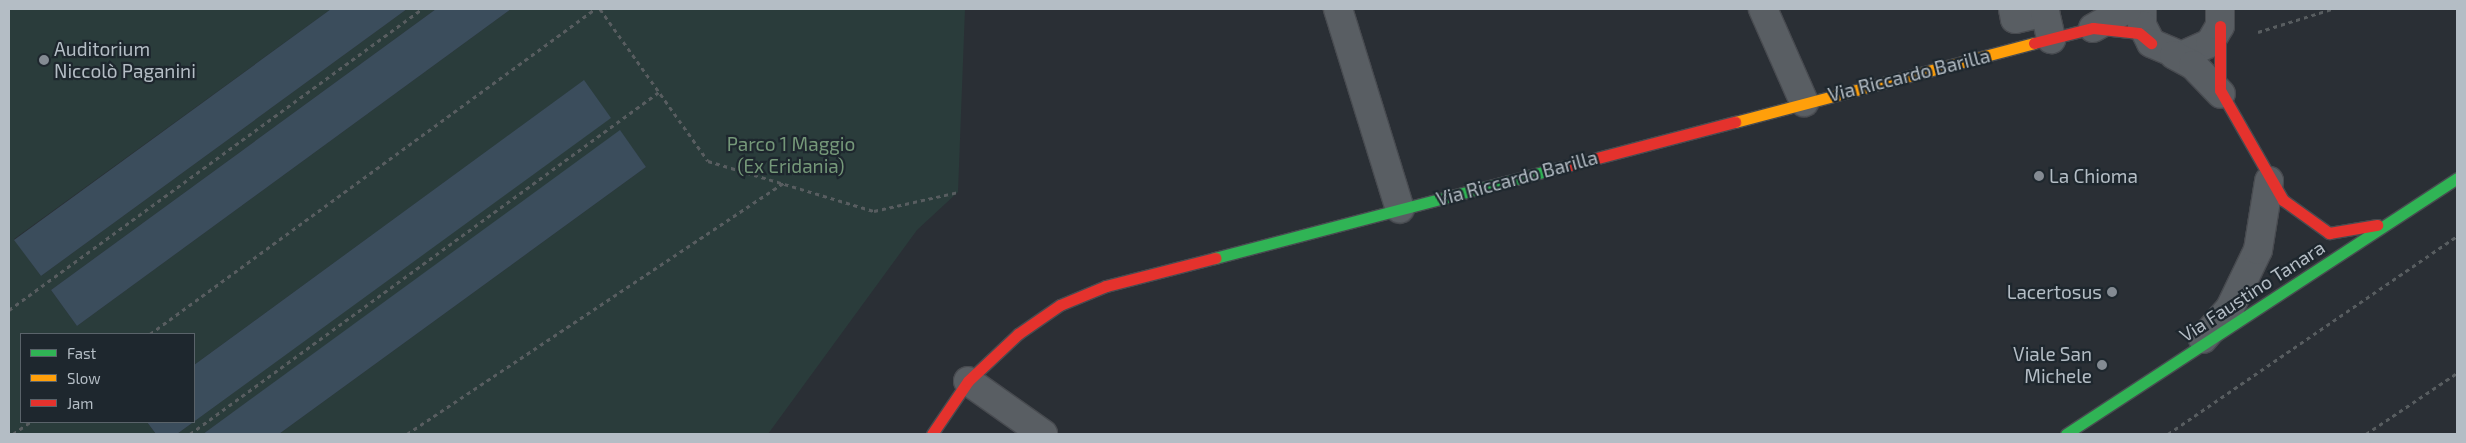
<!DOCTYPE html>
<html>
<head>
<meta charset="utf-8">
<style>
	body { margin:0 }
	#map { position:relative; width:2466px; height:443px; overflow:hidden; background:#2a2f35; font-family:"Exo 2",sans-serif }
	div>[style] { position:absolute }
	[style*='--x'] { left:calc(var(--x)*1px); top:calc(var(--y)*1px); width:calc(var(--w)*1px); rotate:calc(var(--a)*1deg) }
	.green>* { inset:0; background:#2a3c3b }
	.water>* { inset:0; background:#3b4d5c }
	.path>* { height:3px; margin-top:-1.5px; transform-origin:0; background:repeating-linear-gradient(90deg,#585d60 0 4px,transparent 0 8px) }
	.roads { filter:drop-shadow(1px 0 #484b50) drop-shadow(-1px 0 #484b50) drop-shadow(0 1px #484b50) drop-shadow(0 -1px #484b50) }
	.street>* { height:28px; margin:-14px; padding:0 14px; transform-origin:14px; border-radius:14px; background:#595e63 }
	.fast>* { height:11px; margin:-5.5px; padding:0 5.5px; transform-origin:5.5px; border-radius:5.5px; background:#30b455 }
	.slow>* { height:11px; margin:-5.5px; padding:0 5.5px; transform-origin:5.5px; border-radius:5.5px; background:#ff9f0a }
	.jam>* { height:11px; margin:-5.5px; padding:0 5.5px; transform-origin:5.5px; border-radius:5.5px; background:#e5322d }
	.dots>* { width:14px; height:14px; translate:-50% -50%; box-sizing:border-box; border:2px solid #1e272e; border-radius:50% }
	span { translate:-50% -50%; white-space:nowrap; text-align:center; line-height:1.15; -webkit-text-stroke:4.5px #1e272e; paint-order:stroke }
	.poi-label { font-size:19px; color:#b4bdc5 }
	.left { translate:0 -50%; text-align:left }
	.right { translate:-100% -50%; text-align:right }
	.street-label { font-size:19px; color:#b4bdc5 }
	.park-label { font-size:19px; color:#759879 }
	.frame { position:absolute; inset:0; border:10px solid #b4bdc5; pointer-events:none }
	.legend { position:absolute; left:20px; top:333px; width:175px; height:90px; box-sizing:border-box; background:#1e272e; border:1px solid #5a636a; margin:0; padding:6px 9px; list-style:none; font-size:15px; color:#b4bdc5 }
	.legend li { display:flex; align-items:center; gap:10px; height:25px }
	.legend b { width:25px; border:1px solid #5a636a }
</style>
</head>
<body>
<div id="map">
	<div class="green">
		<i style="clip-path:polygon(9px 9px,331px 9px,14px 239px,41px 276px,407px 9px,436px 9px,51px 290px,77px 326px,511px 9px,965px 9px,958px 192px,917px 230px,768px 434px,279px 434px,646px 167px,620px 131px,203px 434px,177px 434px,610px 118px,583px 81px,194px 365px,194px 334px,21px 334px,21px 422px,147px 422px,156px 434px,9px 434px)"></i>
	</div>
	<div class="water">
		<i style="clip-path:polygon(331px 9px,407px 9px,41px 276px,14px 240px)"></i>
		<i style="clip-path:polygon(436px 9px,511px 9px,77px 326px,51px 290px)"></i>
		<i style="clip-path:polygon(584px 80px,611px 118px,177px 434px,156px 434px,147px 422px,194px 422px,194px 365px)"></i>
		<i style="clip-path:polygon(620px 130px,646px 167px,279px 434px,203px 434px)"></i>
	</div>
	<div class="path">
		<i style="--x:600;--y:9;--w:186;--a:54.6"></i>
		<i style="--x:708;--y:161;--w:173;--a:16.8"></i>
		<i style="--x:874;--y:211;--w:86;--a:-12.7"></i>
		<i style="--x:2258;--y:32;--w:77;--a:-17.3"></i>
		<i style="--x:9;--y:310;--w:511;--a:-36.09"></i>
		<i style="--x:150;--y:334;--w:551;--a:-36.14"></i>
		<i style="--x:13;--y:434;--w:21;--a:-35"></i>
		<i style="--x:190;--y:434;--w:580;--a:-36.1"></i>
		<i style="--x:407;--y:434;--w:453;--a:-33.7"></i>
		<i style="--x:2168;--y:434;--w:350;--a:-34.4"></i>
		<i style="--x:2366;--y:434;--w:110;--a:-33.8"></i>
	</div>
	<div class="roads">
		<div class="street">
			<i style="--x:1338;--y:9;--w:209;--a:72.8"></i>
			<i style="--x:1763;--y:9;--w:102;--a:66.2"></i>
			<i style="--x:2013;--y:9;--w:10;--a:79"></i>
			<i style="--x:2015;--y:19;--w:31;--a:-13"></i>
			<i style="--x:2045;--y:12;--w:28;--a:77"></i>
			<i style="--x:2142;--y:9;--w:16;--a:90"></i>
			<i style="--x:2142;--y:25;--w:20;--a:63"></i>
			<i style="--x:2151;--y:43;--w:33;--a:23"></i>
			<i style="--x:2181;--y:56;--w:32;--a:-24"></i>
			<i style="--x:2210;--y:43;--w:20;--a:-60"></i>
			<i style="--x:2220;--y:26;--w:17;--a:-90"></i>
			<i style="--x:2093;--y:28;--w:39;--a:-29"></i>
			<i style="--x:2174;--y:55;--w:21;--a:28"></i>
			<i style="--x:2193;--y:65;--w:40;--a:46"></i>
			<i style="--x:2203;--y:339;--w:41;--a:-48.9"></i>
			<i style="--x:2230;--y:308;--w:64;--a:-64.2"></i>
			<i style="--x:2258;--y:250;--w:70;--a:-80.9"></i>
			<i style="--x:968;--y:381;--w:92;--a:35.2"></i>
		</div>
		<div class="fast">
			<i style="--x:1215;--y:258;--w:360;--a:-14.7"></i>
			<i style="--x:2066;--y:434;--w:467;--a:-33.2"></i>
		</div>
		<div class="slow">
			<i style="--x:1735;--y:122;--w:309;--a:-14.8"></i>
		</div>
		<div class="jam">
			<i style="--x:2220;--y:26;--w:64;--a:90"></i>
			<i style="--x:2220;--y:90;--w:127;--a:60.2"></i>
			<i style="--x:2283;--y:200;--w:57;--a:35.7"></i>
			<i style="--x:2329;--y:233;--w:49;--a:-9.5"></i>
			<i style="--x:2034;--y:43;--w:61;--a:-14.3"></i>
			<i style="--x:2093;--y:28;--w:46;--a:6.2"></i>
			<i style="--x:2139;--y:33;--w:16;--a:40"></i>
			<i style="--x:1563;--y:167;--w:178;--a:-14.7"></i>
			<i style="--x:932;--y:434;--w:64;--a:-55.8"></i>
			<i style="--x:968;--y:381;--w:69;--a:-43.2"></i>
			<i style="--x:1018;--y:334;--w:51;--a:-34.6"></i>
			<i style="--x:1060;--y:305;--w:50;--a:-22.4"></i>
			<i style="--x:1106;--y:286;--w:113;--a:-14.4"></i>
		</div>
	</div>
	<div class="dots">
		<i style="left:44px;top:60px;background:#848b93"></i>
		<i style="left:2039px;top:176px;background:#848b93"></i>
		<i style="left:2112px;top:292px;background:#848b93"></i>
		<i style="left:2102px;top:365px;background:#848b93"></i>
	</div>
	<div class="poi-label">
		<span class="left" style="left:54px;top:60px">Auditorium<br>Niccolò Paganini</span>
		<span class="left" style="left:2049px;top:176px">La Chioma</span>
		<span class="right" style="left:2102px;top:292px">Lacertosus</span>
		<span class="right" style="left:2092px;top:365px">Viale San<br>Michele</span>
	</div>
	<div class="street-label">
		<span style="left:1909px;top:75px;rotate:-14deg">Via Riccardo Barilla</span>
		<span style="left:1517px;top:178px;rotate:-15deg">Via Riccardo Barilla</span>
		<span style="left:2252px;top:291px;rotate:-33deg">Via Faustino Tanara</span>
	</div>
	<div class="park-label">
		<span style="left:791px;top:155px">Parco 1 Maggio<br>(Ex Eridania)</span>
	</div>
	<div class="frame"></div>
	<ul class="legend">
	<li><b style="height:6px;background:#30b455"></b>Fast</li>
	<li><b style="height:6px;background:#ff9f0a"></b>Slow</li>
	<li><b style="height:6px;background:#e5322d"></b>Jam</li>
	</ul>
</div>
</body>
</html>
